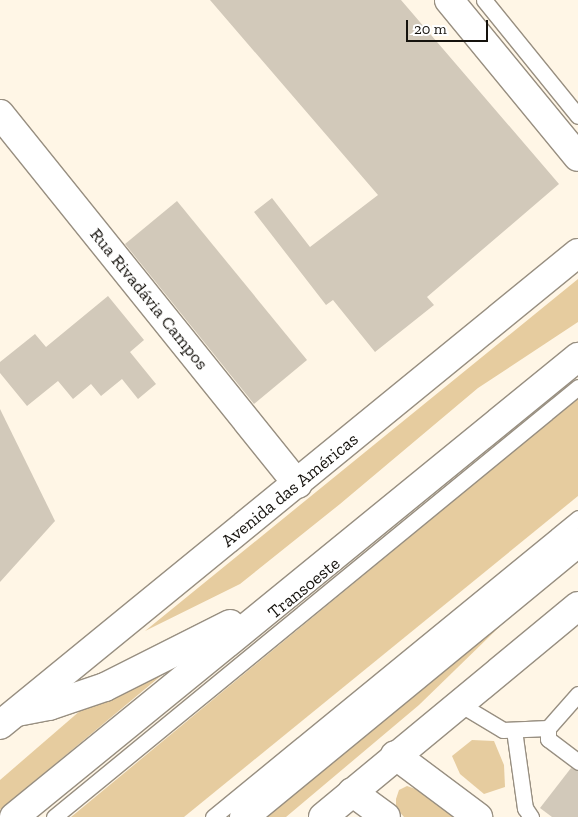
<!DOCTYPE html>
<html>
<head>
<meta charset="utf-8">
<style>
	body { margin:0 }
	#map { position:relative; width:578px; height:817px; overflow:hidden; background:#fff6e6; font-family:"Zilla Slab",serif }
	div>[style] { position:absolute }
	[style*='--x'] { left:calc(var(--x)*1px); top:calc(var(--y)*1px); width:calc(var(--w)*1px); rotate:calc(var(--a)*1deg) }
	.green>* { inset:0; background:#e6cc9f }
	.building>* { inset:0; background:#d2c9ba }
	.roads { filter:drop-shadow(1px 0 #988f81) drop-shadow(-1px 0 #988f81) drop-shadow(0 1px #988f81) drop-shadow(0 -1px #988f81) }
	.service>* { height:15px; margin:-7.5px; padding:0 7.5px; transform-origin:7.5px; border-radius:7.5px; background:#fff }
	.minor>* { height:28px; margin:-14px; padding:0 14px; transform-origin:14px; border-radius:14px; background:#fff }
	.tertiary>* { height:28px; margin:-14px; padding:0 14px; transform-origin:14px; border-radius:14px; background:#fff }
	.secondary>* { height:28px; margin:-14px; padding:0 14px; transform-origin:14px; border-radius:14px; background:#fff }
	.trunk>* { height:28px; margin:-14px; padding:0 14px; transform-origin:14px; border-radius:14px; background:#fff }
	span { translate:-50% -50%; white-space:nowrap; text-align:center; line-height:1.15; -webkit-text-stroke:4.5px #fff; paint-order:stroke }
	.street-label { font-size:18px; color:#15120d }
	.scale { position:absolute; left:406px; top:20px; width:82px; height:22px; box-sizing:border-box; border:2px solid #15120d; border-top:0; padding-left:6px; font-size:15px; line-height:18px; white-space:nowrap; color:#15120d; -webkit-text-stroke:4px #fff; paint-order:stroke }
</style>
</head>
<body>
<div id="map">
	<div class="green">
		<i style="clip-path:polygon(578px 279px,578px 322px,478px 388px,340px 504px,240px 584px,145px 631px)"></i>
		<i style="clip-path:polygon(578px 398px,578px 496px,184px 817px,71px 817px)"></i>
		<i style="clip-path:polygon(530px 597px,419px 705px,286px 817px,257px 817px)"></i>
		<i style="clip-path:polygon(181px 659px,0 810px,0 780px,81px 710px,109px 693px)"></i>
		<i style="clip-path:polygon(472px 740px,494px 741px,504px 765px,505px 787px,484px 794px,460px 774px,452px 756px)"></i>
		<i style="clip-path:polygon(407px 786px,427px 793px,458px 817px,404px 817px,396px 808px,396px 799px,399px 790px)"></i>
	</div>
	<div class="building">
		<i style="clip-path:polygon(210px 0,401px 0,559px 184px,427px 297px,434px 305px,375px 352px,333px 300px,326px 305px,254px 212px,272px 198px,310px 247px,378px 195px)"></i>
		<i style="clip-path:polygon(177px 201px,307px 360px,254px 404px,125px 244px)"></i>
		<i style="clip-path:polygon(108px 296px,144px 340px,130px 352px,156px 384px,138px 399px,122px 379px,101px 396px,91px 384px,73px 399px,58px 381px,27px 406px,0 373px,0 362px,35px 334px,46px 347px)"></i>
		<i style="clip-path:polygon(0 409px,55px 521px,0 582px)"></i>
		<i style="clip-path:polygon(571px 768px,578px 771px,578px 817px,552px 817px,540px 808px)"></i>
	</div>
	<div class="roads">
		<div class="service">
			<i style="--x:484;--y:0;--w:149;--a:51"></i>
			<i style="--x:578;--y:694;--w:45;--a:131.4"></i>
			<i style="--x:548;--y:728;--w:11;--a:90"></i>
			<i style="--x:548;--y:739;--w:38;--a:37"></i>
			<i style="--x:458;--y:703;--w:52;--a:31"></i>
			<i style="--x:503;--y:730;--w:45;--a:-2.5"></i>
			<i style="--x:514;--y:730;--w:79;--a:82"></i>
			<i style="--x:525;--y:808;--w:11;--a:56"></i>
			<i style="--x:54;--y:817;--w:678;--a:-39.37"></i>
			<i style="--x:213;--y:817;--w:472;--a:-39.3"></i>
		</div>
		<div class="minor">
			<i style="--x:449;--y:0;--w:203;--a:50.6"></i>
			<i style="--x:0;--y:114;--w:475;--a:51.2"></i>
		</div>
		<div class="tertiary">
			<i style="--x:395;--y:755;--w:104;--a:36.8"></i>
			<i style="--x:352;--y:792;--w:42;--a:36.3"></i>
		</div>
		<div class="secondary">
			<i style="--x:0;--y:725;--w:746;--a:-39.24"></i>
			<i style="--x:323;--y:817;--w:331;--a:-39.6"></i>
		</div>
		<div class="trunk">
			<i style="--x:17;--y:712;--w:33;--a:-11"></i>
			<i style="--x:49;--y:706;--w:59;--a:-18.7"></i>
			<i style="--x:105;--y:687;--w:140;--a:-26.7"></i>
			<i style="--x:14;--y:817;--w:728;--a:-39.2"></i>
			<i style="--x:244;--y:817;--w:432;--a:-39.4"></i>
		</div>
	</div>
	<div class="street-label">
		<span style="left:149px;top:299px;rotate:51deg">Rua Rivadávia Campos</span>
		<span style="left:290px;top:490px;rotate:-39deg">Avenida das Américas</span>
		<span style="left:304px;top:588px;rotate:-39deg">Transoeste</span>
	</div>
	<div class="scale">20 m</div>
</div>
</body>
</html>
